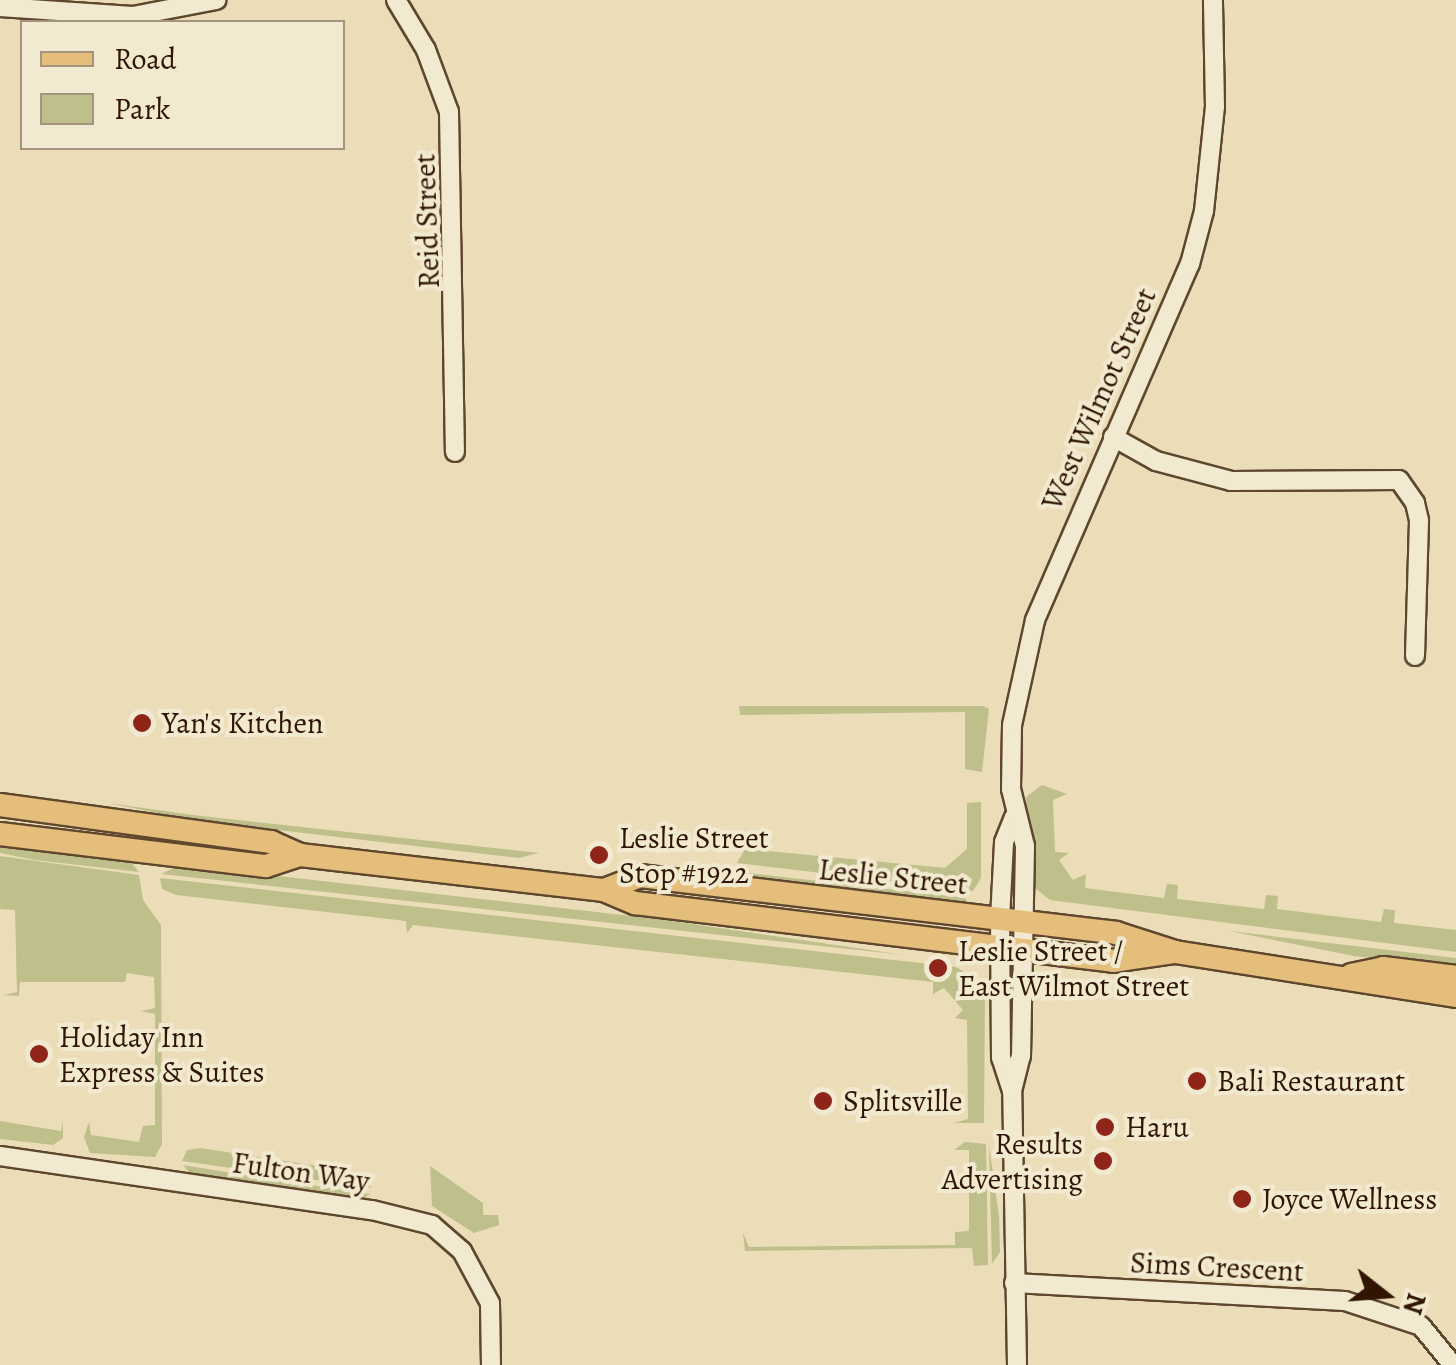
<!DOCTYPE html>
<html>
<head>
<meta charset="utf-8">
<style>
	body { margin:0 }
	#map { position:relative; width:1456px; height:1365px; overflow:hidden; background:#ebddb8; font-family:Alegreya,serif }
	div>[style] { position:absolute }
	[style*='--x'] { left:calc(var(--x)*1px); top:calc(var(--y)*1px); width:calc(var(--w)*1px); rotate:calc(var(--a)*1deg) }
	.green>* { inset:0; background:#bebf8a }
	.roads { filter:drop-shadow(2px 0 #5f472e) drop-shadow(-2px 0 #5f472e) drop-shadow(0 2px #5f472e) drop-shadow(0 -2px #5f472e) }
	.minor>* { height:18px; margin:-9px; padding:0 9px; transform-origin:9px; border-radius:9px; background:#f2e9d1 }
	.major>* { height:22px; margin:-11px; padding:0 11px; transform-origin:11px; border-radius:11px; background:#e6be7c }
	.dots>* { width:28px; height:28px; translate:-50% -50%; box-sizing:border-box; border:5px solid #f2e9d1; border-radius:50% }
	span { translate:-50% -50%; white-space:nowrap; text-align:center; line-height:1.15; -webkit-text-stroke:8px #f2e9d1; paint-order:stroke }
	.street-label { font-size:30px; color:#301500 }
	.poi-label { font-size:30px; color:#301500 }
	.left { translate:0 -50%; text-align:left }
	.right { translate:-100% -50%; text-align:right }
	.legend { position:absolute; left:20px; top:20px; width:325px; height:130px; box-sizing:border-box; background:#f2e9d1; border:2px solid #a4947d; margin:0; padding:12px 18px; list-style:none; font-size:30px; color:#301500 }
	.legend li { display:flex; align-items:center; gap:20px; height:50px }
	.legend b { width:50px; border:2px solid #a4947d }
	.north { position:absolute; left:1336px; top:1245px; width:100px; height:100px; -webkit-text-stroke:8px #f2e9d1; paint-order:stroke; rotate:107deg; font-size:28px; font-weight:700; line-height:40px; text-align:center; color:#301500 }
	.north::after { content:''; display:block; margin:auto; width:35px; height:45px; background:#301500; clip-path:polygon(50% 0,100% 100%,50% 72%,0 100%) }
</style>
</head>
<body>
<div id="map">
	<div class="green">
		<i style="clip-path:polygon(739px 706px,983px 706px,989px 709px,982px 772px,965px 769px,965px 712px,740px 715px)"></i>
		<i style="clip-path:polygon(1042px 785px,1067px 794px,1053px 800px,1055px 852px,1069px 853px,1059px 860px,1073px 880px,1086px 874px,1085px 888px,1164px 898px,1167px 884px,1178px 885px,1177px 899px,1264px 909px,1266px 895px,1278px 896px,1277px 909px,1381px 922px,1384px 909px,1395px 910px,1394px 923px,1456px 930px,1456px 952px,1050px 900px,1030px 884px,1026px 797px)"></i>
		<i style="clip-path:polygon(981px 802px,981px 878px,973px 891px,737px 863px,745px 849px,945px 868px,967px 849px,967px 803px)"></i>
		<i style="clip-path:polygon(108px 803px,193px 815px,539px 853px,518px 858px,193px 820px)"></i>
		<i style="clip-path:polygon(0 843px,130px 861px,139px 872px,35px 860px,0 853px)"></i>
		<i style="clip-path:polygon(0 856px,139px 875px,143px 900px,161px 925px,162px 1144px,155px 1157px,90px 1153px,84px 1137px,89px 1122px,91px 1135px,139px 1142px,143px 1126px,155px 1125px,155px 1014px,141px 1011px,155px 1008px,154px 977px,127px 973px,125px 982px,20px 982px,19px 996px,3px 995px,17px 992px,15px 910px,0 909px)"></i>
		<i style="clip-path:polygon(180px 865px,658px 919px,904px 955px,161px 874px)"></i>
		<i style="clip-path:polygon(740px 872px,966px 898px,966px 904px,734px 875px)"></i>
		<i style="clip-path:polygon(160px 878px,956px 967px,985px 985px,984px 1123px,954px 1123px,968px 1119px,967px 1020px,955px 1018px,963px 1010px,944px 988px,933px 994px,933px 982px,413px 925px,407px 933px,406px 921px,176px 895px,162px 889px)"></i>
		<i style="clip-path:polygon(1229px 931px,1456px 958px,1456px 967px,1354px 956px)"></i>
		<i style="clip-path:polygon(63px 1121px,63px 1138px,53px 1145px,0 1139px,0 1121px,61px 1131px)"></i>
		<i style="clip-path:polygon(965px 1142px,986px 1144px,988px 1265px,974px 1266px,972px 1248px,745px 1251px,743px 1233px,749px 1247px,955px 1245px,955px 1232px,969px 1231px,969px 1150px,954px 1150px)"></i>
		<i style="clip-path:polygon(989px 1146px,999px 1216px,1000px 1252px,992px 1264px)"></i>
		<i style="clip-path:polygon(200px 1148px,359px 1172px,372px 1188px,182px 1161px,187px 1150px)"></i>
		<i style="clip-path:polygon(183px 1165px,263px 1178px,370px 1194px,363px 1199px,189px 1172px)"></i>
		<i style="clip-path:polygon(430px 1166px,483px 1203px,483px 1215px,498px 1215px,499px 1225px,474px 1233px,432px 1206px)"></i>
	</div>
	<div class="roads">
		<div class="minor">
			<i style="--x:396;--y:0;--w:58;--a:59"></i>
			<i style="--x:426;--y:50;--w:66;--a:69.6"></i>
			<i style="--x:449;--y:112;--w:340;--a:89"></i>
			<i style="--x:0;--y:7;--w:133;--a:3.9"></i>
			<i style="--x:133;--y:16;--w:85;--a:-10.9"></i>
			<i style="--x:1113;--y:437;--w:49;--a:29.2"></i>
			<i style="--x:1156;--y:461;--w:78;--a:14.9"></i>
			<i style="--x:1231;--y:481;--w:168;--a:-0.3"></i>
			<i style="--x:1399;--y:480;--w:28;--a:55"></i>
			<i style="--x:1415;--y:503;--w:18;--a:77"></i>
			<i style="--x:1419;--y:521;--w:135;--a:91.7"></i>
			<i style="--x:1012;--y:1091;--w:35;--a:-108"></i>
			<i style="--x:1001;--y:1058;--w:139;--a:-90.4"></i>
			<i style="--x:1000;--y:919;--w:77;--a:-87"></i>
			<i style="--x:1004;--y:842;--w:27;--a:-68"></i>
			<i style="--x:0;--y:1156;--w:376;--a:8.3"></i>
			<i style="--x:372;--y:1210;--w:62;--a:14"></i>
			<i style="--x:432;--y:1225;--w:40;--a:41"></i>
			<i style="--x:462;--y:1251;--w:59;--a:61.7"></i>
			<i style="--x:490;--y:1303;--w:62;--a:89.1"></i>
			<i style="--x:1014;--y:1283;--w:331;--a:3.1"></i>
			<i style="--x:1345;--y:1301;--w:80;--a:18.2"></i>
			<i style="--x:1421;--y:1326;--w:50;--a:50.6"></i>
			<i style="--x:1017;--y:1365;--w:274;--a:-91"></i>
			<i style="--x:1012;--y:1091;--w:36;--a:-76"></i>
			<i style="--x:1021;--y:1056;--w:210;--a:-88.9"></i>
			<i style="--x:1025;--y:846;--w:59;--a:-103.8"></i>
			<i style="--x:1011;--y:789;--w:64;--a:-89.1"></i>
			<i style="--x:1012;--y:725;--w:107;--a:-77.6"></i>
			<i style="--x:1035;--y:620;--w:388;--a:-66.5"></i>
			<i style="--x:1190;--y:264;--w:55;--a:-75.2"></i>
			<i style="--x:1204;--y:211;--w:105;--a:-84"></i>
			<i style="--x:1215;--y:107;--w:107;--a:-91.1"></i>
		</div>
		<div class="major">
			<i style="--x:0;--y:805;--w:274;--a:7.8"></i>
			<i style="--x:271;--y:842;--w:32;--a:24"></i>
			<i style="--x:300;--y:855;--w:306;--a:6.6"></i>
			<i style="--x:604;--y:890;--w:34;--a:23"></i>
			<i style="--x:635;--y:903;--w:482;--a:6.9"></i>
			<i style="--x:1113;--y:961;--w:63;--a:-8.3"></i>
			<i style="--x:0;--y:834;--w:268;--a:6.9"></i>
			<i style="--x:266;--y:866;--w:36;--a:-18"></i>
			<i style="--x:604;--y:890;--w:39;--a:-21"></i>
			<i style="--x:640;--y:876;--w:479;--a:6.8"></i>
			<i style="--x:1116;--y:933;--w:62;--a:17.9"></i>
			<i style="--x:1175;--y:952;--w:284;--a:8.9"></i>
			<i style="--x:1351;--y:975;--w:33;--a:-12"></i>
			<i style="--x:1383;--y:968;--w:74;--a:7"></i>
		</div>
	</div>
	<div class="dots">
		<i style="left:142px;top:723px;background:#8f2418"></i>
		<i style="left:599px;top:855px;background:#8f2418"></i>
		<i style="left:938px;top:968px;background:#8f2418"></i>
		<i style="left:39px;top:1054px;background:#8f2418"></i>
		<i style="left:1197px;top:1081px;background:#8f2418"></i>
		<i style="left:823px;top:1101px;background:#8f2418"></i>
		<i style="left:1105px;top:1127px;background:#8f2418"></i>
		<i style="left:1103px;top:1161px;background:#8f2418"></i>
		<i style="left:1242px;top:1199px;background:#8f2418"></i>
	</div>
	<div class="street-label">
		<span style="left:427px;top:221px;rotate:-92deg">Reid Street</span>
		<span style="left:1099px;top:399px;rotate:-66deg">West Wilmot Street</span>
		<span style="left:893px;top:877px;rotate:6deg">Leslie Street</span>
		<span style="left:301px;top:1172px;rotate:8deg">Fulton Way</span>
		<span style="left:1217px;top:1267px;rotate:3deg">Sims Crescent</span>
	</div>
	<div class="poi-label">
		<span class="left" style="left:162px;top:723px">Yan's Kitchen</span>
		<span class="left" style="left:619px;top:855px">Leslie Street<br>Stop #1922</span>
		<span class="left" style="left:958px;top:968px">Leslie Street /<br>East Wilmot Street</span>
		<span class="left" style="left:59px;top:1054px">Holiday Inn<br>Express &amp; Suites</span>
		<span class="left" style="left:1217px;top:1081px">Bali Restaurant</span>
		<span class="left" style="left:843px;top:1101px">Splitsville</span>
		<span class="left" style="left:1125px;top:1127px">Haru</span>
		<span class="right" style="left:1083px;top:1161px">Results<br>Advertising</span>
		<span class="left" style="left:1262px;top:1199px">Joyce Wellness</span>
	</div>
	<ul class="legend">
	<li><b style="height:12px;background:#e6be7c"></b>Road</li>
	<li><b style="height:28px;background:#bebf8a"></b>Park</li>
	</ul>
	<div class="north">N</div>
</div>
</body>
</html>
